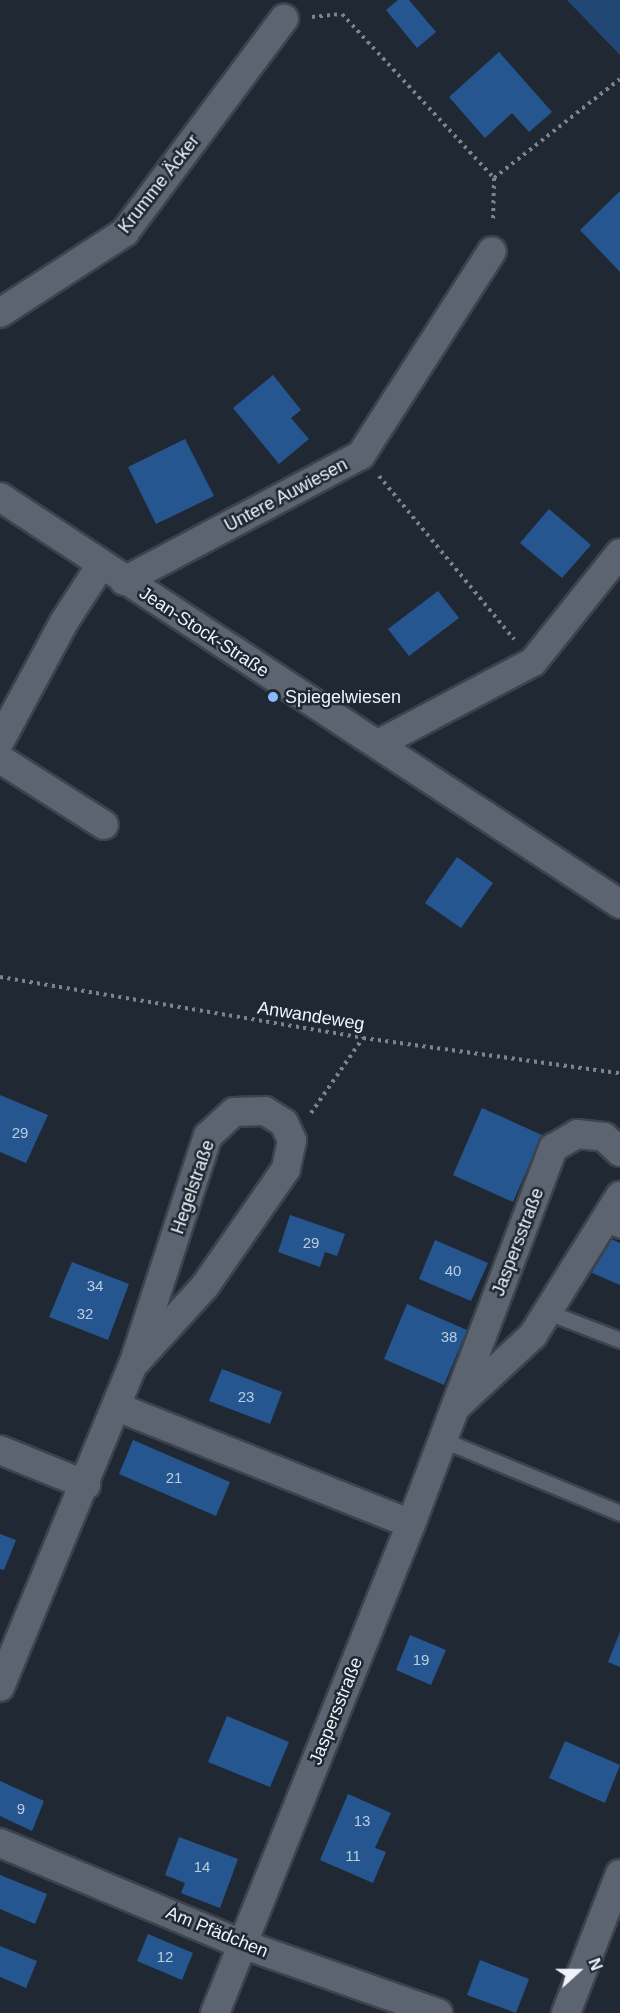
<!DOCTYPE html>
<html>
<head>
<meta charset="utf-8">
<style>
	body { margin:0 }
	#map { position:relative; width:620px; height:2013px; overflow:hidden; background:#202933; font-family:Arial,sans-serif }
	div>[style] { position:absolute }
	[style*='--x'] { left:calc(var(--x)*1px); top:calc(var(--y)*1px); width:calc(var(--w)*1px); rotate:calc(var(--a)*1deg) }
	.green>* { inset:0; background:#214874 }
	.building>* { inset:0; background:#25568f }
	.path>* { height:4px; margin-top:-2px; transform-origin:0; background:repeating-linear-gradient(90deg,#7d848d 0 3px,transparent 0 7.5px) }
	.roads { filter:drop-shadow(2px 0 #3c434c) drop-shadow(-2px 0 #3c434c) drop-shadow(0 2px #3c434c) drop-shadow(0 -2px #3c434c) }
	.service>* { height:15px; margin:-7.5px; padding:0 7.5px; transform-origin:7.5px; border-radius:7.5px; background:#5b6470 }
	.minor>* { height:28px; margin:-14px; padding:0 14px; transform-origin:14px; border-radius:14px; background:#5b6470 }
	.dots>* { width:16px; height:16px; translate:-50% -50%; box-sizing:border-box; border:3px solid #202933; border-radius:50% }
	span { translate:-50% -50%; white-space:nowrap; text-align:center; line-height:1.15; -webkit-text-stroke:5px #202933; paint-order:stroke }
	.number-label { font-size:15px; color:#bccce0 }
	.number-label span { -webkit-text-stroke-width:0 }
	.street-label { font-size:18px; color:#eff4fb }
	.poi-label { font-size:18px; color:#eff4fb }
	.left { translate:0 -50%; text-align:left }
	.north { position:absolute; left:548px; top:1941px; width:60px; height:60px; -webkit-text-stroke:4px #202933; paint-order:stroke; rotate:69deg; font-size:16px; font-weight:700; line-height:24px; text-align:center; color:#eff4fb }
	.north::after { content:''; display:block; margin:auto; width:21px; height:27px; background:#eff4fb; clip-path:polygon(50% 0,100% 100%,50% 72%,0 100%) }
</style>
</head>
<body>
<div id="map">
	<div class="green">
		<i style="clip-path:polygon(567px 0,620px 0,620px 55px)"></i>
	</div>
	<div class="building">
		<i style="clip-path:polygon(398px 0,409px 0,436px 32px,417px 48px,386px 10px)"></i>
		<i style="clip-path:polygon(499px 52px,552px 112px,529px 132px,512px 113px,485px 138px,449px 97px)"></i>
		<i style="clip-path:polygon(620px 191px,620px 272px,580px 230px)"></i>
		<i style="clip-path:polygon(273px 375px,301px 410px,291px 418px,309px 439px,279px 464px,233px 408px)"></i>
		<i style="clip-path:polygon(185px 439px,214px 496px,156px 524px,128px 467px)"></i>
		<i style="clip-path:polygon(549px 509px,591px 545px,562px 578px,520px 543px)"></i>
		<i style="clip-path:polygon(438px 591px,459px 618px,409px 656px,388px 629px)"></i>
		<i style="clip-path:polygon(457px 857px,493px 883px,461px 928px,425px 903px)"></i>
		<i style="clip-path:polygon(0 1095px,48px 1115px,26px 1163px,0 1152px)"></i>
		<i style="clip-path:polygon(482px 1108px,542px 1135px,513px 1202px,453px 1175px)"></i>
		<i style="clip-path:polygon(290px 1215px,345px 1234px,337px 1256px,325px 1252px,320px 1267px,278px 1252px)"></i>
		<i style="clip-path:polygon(607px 1237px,620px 1243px,620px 1285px,592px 1273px)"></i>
		<i style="clip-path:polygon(435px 1240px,488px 1263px,471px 1301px,419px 1279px)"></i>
		<i style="clip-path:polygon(72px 1262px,129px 1284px,108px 1340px,49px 1317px)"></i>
		<i style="clip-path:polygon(407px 1304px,467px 1330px,444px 1385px,384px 1359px)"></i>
		<i style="clip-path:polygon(222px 1369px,282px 1392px,270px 1424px,209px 1401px)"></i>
		<i style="clip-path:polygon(133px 1440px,230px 1482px,216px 1516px,119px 1474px)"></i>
		<i style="clip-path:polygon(0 1534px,16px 1540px,4px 1570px,0 1569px)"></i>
		<i style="clip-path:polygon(620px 1632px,620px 1667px,608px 1662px)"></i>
		<i style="clip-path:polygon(410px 1635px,446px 1650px,431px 1685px,396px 1670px)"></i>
		<i style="clip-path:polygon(227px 1716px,289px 1742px,270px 1787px,208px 1762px)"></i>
		<i style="clip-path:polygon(565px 1741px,620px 1765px,605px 1803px,549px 1778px)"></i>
		<i style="clip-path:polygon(0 1781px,44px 1801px,32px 1831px,0 1816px)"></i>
		<i style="clip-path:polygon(348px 1794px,391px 1813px,375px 1848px,386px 1852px,373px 1883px,320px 1860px)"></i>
		<i style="clip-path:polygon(179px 1837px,238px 1859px,220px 1908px,181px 1893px,185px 1883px,165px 1875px)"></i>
		<i style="clip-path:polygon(0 1875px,47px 1894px,35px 1924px,0 1909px)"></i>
		<i style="clip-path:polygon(148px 1934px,193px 1953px,182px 1980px,137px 1961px)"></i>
		<i style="clip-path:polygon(0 1946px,37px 1961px,26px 1988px,0 1977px)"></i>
		<i style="clip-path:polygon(480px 1960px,529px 1979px,516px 2013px,467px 1995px)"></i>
	</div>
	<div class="path">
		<i style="--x:312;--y:17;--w:30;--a:-6"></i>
		<i style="--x:342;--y:14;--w:224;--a:47.2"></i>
		<i style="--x:494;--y:178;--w:45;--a:91.3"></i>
		<i style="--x:494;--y:178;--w:160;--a:-38.2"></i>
		<i style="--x:379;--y:476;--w:212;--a:50.4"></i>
		<i style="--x:0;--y:977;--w:368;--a:9.5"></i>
		<i style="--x:363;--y:1038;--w:259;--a:7.8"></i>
		<i style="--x:311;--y:1113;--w:91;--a:-55.3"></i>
	</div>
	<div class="roads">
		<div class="service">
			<i style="--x:603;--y:1223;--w:18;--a:22"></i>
			<i style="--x:545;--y:1311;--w:80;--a:21.1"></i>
			<i style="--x:443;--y:1440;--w:191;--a:22.4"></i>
		</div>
		<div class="minor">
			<i style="--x:0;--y:313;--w:149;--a:-32.9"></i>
			<i style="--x:125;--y:232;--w:266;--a:-53.3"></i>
			<i style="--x:0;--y:497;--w:742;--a:33.28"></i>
			<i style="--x:124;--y:581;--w:268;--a:-28"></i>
			<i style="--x:361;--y:455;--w:242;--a:-57.3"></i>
			<i style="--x:0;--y:741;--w:135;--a:-61.7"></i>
			<i style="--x:64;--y:622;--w:68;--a:-57"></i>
			<i style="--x:378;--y:744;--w:175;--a:-27.9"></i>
			<i style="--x:533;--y:662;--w:139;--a:-51.4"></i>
			<i style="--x:0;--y:759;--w:123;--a:32.4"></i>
			<i style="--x:458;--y:1405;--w:103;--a:-43"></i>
			<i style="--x:533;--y:1335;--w:164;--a:-58"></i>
			<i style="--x:117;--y:1407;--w:316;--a:21.7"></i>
			<i style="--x:0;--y:1450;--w:93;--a:22.1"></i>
			<i style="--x:0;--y:1687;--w:348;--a:-67.6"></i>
			<i style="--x:133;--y:1365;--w:241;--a:-71.9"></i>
			<i style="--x:208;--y:1136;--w:35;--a:-43"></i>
			<i style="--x:234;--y:1112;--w:31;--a:-2"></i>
			<i style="--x:265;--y:1111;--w:22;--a:32"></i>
			<i style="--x:284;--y:1123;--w:19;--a:65"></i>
			<i style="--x:292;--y:1140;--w:30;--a:102"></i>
			<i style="--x:286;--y:1169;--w:142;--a:124.7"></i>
			<i style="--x:205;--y:1286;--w:107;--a:132.3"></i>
			<i style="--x:0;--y:1843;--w:262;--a:22.7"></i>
			<i style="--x:242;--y:1944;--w:208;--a:19.4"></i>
			<i style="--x:215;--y:2013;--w:527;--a:-68.16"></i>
			<i style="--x:411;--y:1524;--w:402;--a:-69.3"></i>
			<i style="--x:553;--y:1148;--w:28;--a:-30"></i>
			<i style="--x:577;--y:1134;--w:27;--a:6"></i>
			<i style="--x:604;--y:1137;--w:22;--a:43"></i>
			<i style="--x:566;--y:2013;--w:149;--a:-68.8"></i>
		</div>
	</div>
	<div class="dots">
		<i style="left:273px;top:697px;background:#86bbfb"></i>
	</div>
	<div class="number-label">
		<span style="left:20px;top:1133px">29</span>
		<span style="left:311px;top:1243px">29</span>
		<span style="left:453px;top:1271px">40</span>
		<span style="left:95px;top:1286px">34</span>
		<span style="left:85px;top:1314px">32</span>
		<span style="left:449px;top:1337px">38</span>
		<span style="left:246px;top:1397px">23</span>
		<span style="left:174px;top:1478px">21</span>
		<span style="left:421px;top:1660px">19</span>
		<span style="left:21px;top:1809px">9</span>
		<span style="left:362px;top:1821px">13</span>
		<span style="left:353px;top:1856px">11</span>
		<span style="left:202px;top:1867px">14</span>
		<span style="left:165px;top:1957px">12</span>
	</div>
	<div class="street-label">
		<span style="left:159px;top:184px;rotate:-52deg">Krumme Äcker</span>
		<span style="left:286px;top:495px;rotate:-28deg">Untere Auwiesen</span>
		<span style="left:204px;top:632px;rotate:33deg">Jean-Stock-Straße</span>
		<span style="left:311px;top:1016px;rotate:9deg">Anwandeweg</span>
		<span style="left:193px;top:1187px;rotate:-71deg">Hegelstraße</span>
		<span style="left:518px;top:1242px;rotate:-69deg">Jaspersstraße</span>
		<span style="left:336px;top:1711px;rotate:-68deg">Jaspersstraße</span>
		<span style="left:217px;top:1932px;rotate:22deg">Am Pfädchen</span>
	</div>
	<div class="poi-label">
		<span class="left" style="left:285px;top:697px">Spiegelwiesen</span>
	</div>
	<div class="north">N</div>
</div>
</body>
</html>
